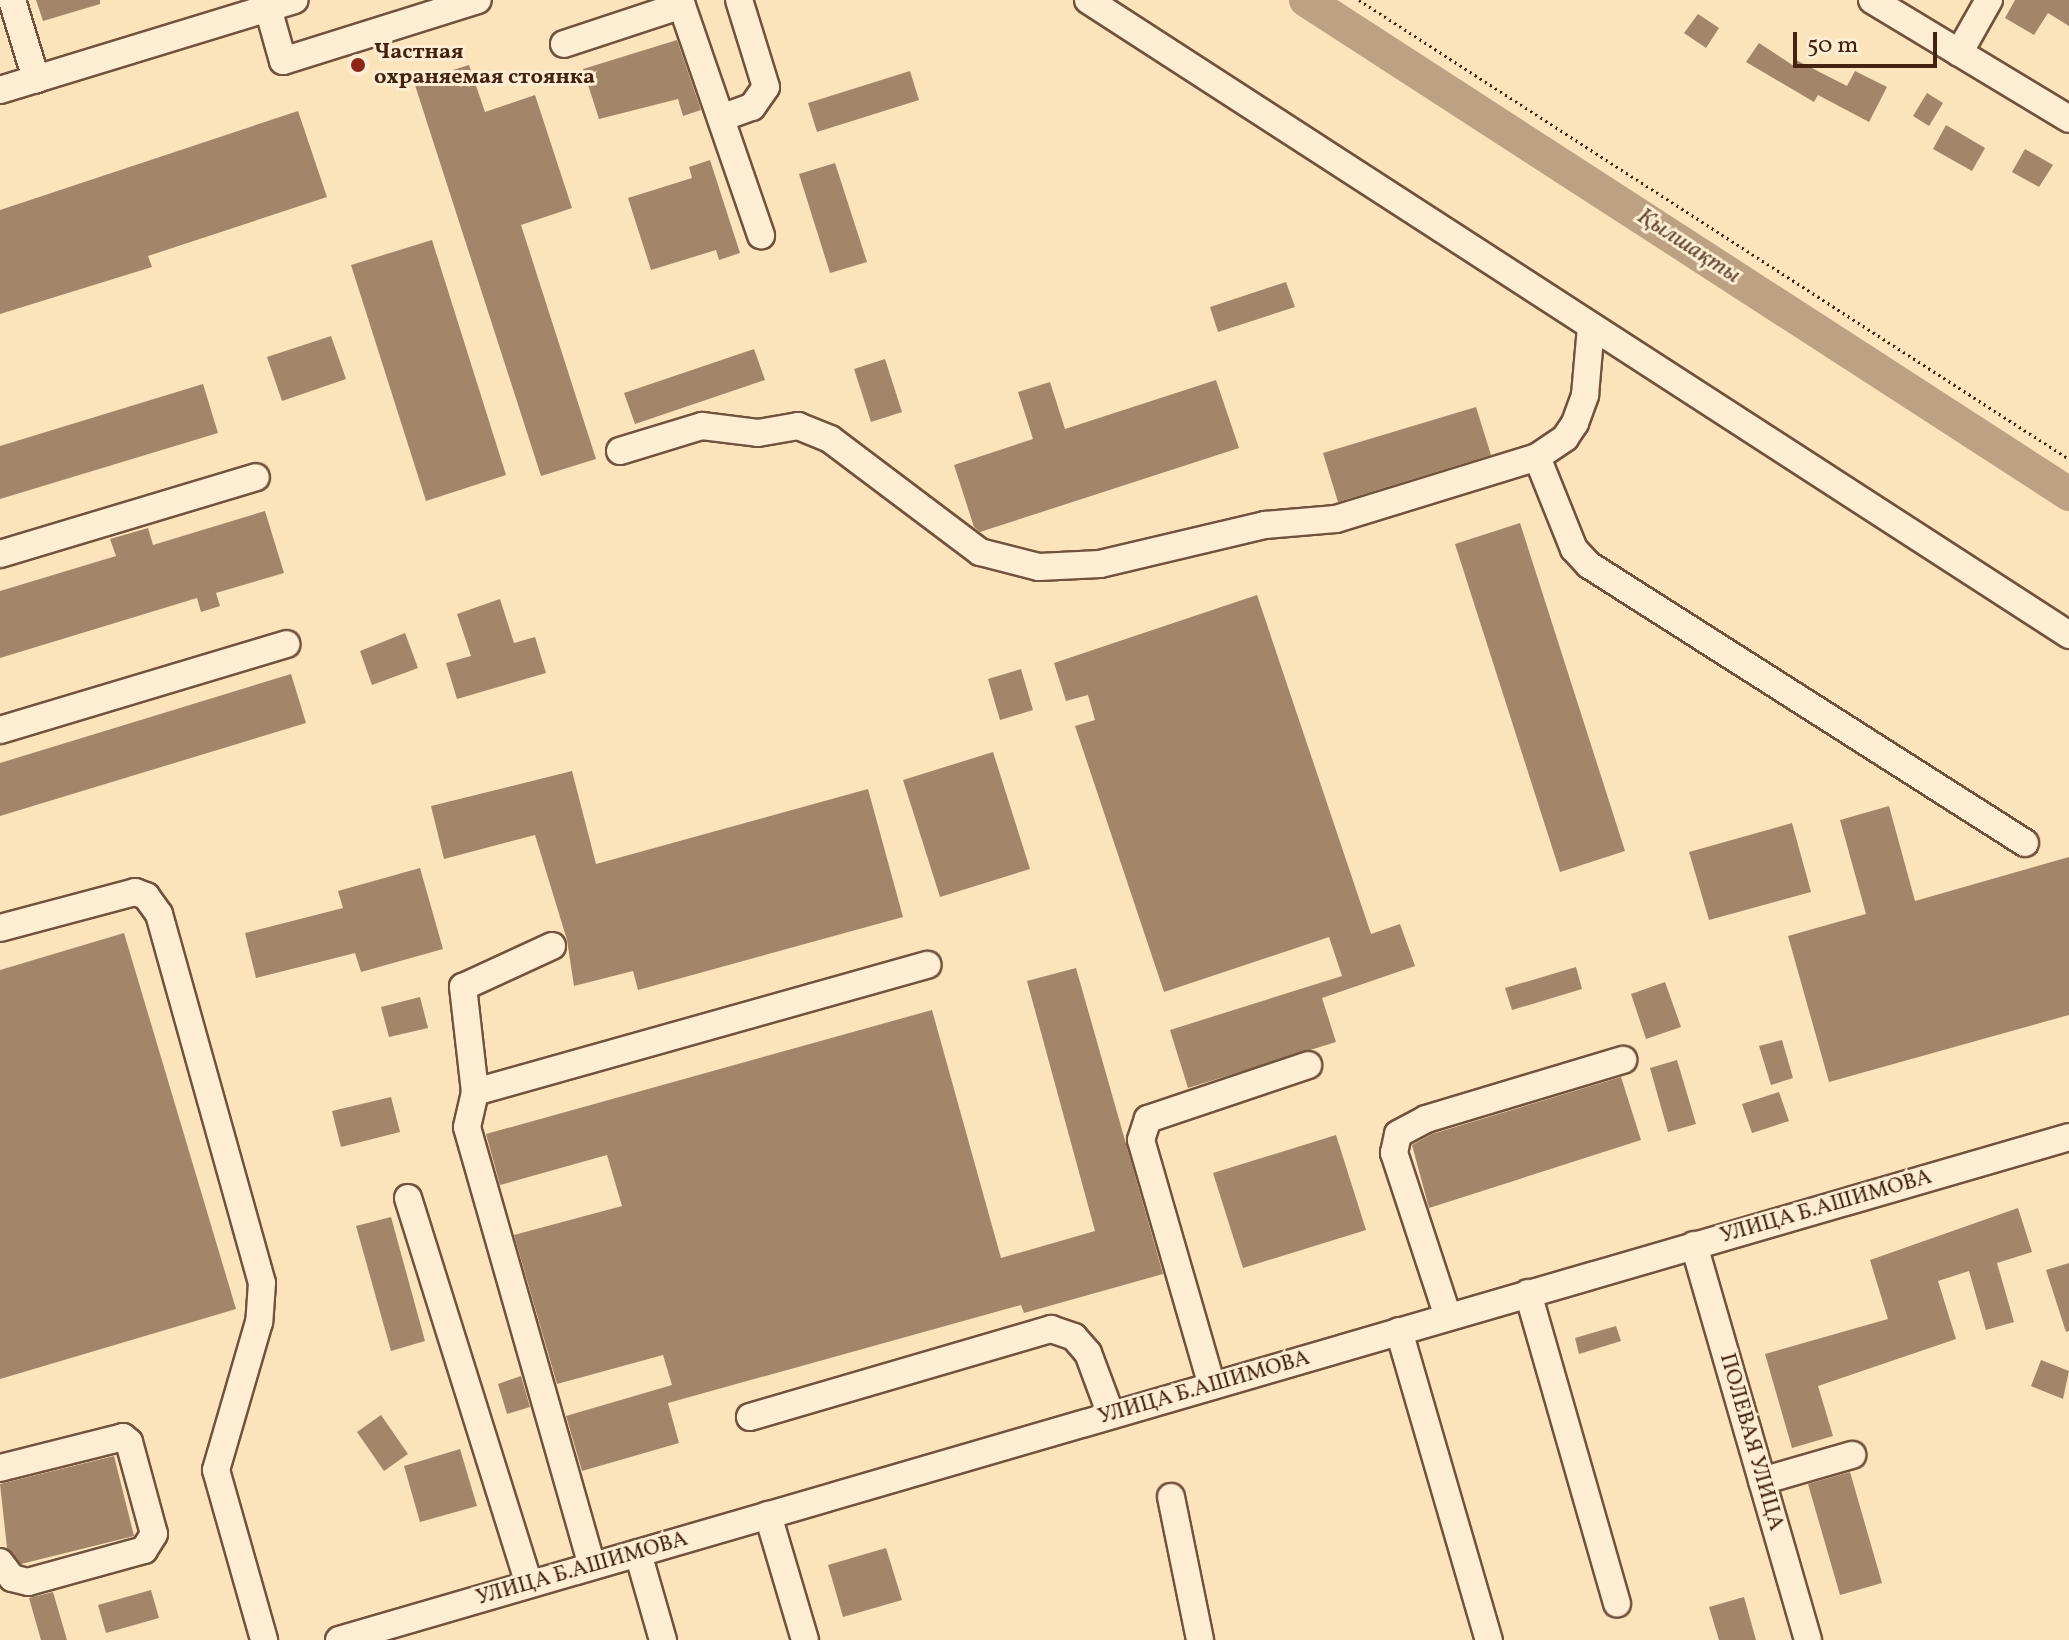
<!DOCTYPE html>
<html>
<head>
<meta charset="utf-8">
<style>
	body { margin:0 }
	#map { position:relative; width:2069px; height:1640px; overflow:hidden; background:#fbe3bc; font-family:Vollkorn,serif }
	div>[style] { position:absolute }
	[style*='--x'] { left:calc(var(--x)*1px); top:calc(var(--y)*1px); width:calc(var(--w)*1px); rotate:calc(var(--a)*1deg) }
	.river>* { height:34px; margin:-17px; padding:0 17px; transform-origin:17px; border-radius:17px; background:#bca182 }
	.building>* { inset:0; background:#a3866a }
	.path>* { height:3px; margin-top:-1.5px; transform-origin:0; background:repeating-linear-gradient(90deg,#432211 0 2px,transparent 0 6px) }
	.roads { filter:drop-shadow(2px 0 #71523c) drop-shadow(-2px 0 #71523c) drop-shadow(0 2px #71523c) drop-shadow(0 -2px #71523c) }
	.minor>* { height:26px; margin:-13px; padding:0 13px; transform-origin:13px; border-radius:13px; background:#fcedd3 }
	.dots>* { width:22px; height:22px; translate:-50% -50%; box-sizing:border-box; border:4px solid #fcedd3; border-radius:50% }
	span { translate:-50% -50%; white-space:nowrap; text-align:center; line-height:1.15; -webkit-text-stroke:6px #fcedd3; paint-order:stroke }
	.poi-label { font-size:22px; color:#432211; font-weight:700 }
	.left { translate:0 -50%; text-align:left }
	.street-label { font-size:22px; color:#432211 }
	.water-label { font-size:24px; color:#674833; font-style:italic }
	.scale { position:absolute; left:1793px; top:32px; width:144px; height:36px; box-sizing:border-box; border:4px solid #432211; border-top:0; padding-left:10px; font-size:24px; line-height:28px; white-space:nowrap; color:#432211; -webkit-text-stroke:6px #fcedd3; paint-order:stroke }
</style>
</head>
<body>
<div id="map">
	<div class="river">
		<i style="--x:1306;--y:0;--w:909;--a:32.92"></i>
	</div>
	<div class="building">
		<i style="clip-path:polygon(36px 0,100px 0,100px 4px,43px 21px)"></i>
		<i style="clip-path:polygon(2015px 0,2069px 0,2069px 26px,2048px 13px,2034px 35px,2005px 18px)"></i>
		<i style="clip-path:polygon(1698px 14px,1719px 28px,1706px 48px,1684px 33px)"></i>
		<i style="clip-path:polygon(677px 40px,701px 110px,683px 116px,678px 99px,599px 119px,583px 69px)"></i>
		<i style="clip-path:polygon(1759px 43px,1794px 66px,1796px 60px,1847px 86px,1855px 71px,1887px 87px,1869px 122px,1818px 95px,1814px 102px,1746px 62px)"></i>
		<i style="clip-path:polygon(469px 65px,485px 112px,535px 95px,572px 208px,521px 225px,596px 459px,541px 476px,414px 82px)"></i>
		<i style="clip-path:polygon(910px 71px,919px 100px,817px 132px,808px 103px)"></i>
		<i style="clip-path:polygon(1927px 93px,1943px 103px,1929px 126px,1913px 116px)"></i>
		<i style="clip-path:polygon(298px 111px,327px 197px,148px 256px,152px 267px,0 314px,0 210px)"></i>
		<i style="clip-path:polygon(1946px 125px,1985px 148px,1972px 171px,1933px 149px)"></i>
		<i style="clip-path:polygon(2025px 149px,2053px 165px,2039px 187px,2012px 172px)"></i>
		<i style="clip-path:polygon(710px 160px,740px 253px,719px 260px,716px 250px,651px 270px,628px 198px,692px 178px,689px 167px)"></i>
		<i style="clip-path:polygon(835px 163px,867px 262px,830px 273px,799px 174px)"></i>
		<i style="clip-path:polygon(432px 240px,506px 475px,426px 501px,351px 265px)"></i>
		<i style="clip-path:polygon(1286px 282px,1295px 307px,1218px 332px,1210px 307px)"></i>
		<i style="clip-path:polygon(331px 336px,346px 379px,282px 401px,267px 357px)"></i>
		<i style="clip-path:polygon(754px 349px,765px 380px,635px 424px,624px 393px)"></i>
		<i style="clip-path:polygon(885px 359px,902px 412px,871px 422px,854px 369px)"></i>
		<i style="clip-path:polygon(1216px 380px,1239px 448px,980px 532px,974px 527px,954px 465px,1033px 439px,1018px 392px,1050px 382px,1065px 429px)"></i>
		<i style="clip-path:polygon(203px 384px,218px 433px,0 499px,0 446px)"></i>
		<i style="clip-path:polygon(1476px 407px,1491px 455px,1338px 502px,1323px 453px)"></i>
		<i style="clip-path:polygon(265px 511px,284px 573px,216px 593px,220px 606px,201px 612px,197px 598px,0 658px,0 591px,116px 556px,110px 539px,148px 528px,153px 545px)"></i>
		<i style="clip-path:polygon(1520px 523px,1625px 851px,1560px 872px,1455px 544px)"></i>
		<i style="clip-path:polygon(1257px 595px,1371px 934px,1400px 924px,1415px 966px,1322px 998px,1336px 1042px,1188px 1088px,1170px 1030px,1342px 976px,1329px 937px,1164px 992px,1075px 726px,1095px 720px,1088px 695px,1066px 701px,1054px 663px)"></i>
		<i style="clip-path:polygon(500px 599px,514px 643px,535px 637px,546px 673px,457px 699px,446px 663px,471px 656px,457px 614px)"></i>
		<i style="clip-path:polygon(405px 633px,418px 668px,372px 685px,360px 651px)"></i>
		<i style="clip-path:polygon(1021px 669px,1033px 710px,1000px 720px,988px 679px)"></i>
		<i style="clip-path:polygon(291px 674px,306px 723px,0 816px,0 763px)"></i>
		<i style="clip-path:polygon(993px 752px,1030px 869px,940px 897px,903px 780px)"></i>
		<i style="clip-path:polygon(572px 771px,596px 864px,868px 789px,903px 917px,638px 990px,633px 971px,574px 986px,567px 940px,535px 835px,444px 859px,431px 806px)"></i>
		<i style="clip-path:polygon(1889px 806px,1915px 901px,2069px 857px,2069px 1015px,1829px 1082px,1788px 936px,1866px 914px,1840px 820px)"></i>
		<i style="clip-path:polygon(1792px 823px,1811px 892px,1709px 920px,1689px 852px)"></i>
		<i style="clip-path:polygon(420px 868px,443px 949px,361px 972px,355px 953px,256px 978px,245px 933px,343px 908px,338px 891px)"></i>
		<i style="clip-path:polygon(124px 933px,236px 1309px,0 1379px,0 970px)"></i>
		<i style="clip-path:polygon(1576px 967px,1582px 989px,1512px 1010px,1505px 988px)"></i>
		<i style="clip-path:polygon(1076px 968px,1163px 1274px,1024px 1313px,1021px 1305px,668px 1403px,679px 1443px,582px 1471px,566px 1416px,672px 1385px,663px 1355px,557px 1384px,514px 1235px,622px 1206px,607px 1155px,500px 1185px,486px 1134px,932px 1010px,1001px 1258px,1095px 1231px,1027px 981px)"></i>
		<i style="clip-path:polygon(1665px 982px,1681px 1027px,1646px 1039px,1631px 994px)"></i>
		<i style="clip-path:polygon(420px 997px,428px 1028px,389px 1037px,381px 1007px)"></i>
		<i style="clip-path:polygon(1782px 1040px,1793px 1078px,1771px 1085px,1759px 1046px)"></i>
		<i style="clip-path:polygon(1677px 1060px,1696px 1124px,1668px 1132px,1650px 1068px)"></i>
		<i style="clip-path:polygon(1621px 1077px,1641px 1140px,1429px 1208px,1412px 1145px,1432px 1134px)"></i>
		<i style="clip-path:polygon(1779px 1092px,1789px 1121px,1752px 1133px,1742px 1104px)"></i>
		<i style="clip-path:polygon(391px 1097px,400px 1132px,341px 1147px,332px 1111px)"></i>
		<i style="clip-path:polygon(1336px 1135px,1366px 1230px,1243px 1268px,1213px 1173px)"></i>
		<i style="clip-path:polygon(2018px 1208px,2032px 1252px,1997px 1263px,2014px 1322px,1986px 1330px,1969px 1271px,1938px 1281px,1956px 1339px,1818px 1386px,1833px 1436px,1792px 1448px,1765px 1354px,1888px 1319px,1870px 1260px)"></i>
		<i style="clip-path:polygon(391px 1217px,425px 1341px,391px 1351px,356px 1226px)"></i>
		<i style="clip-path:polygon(2069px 1263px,2069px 1331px,2066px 1332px,2046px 1270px)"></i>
		<i style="clip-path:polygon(1616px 1326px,1621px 1341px,1579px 1354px,1575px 1338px)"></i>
		<i style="clip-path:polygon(2041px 1360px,2069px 1371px,2063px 1399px,2031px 1386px)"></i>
		<i style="clip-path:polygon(521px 1376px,530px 1407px,507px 1414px,498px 1384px)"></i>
		<i style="clip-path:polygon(381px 1415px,408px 1454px,384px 1471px,357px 1432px)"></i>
		<i style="clip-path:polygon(460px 1449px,477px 1506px,420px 1522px,404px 1466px)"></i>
		<i style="clip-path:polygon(114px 1456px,134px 1536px,21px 1564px,7px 1548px,0 1484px)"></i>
		<i style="clip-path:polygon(1850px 1472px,1882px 1583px,1840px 1595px,1808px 1484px)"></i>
		<i style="clip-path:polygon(886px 1548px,902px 1600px,843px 1617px,828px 1565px)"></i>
		<i style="clip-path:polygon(151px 1590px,159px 1618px,106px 1633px,98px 1605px)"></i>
		<i style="clip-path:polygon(53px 1592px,67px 1640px,41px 1640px,29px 1598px)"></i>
		<i style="clip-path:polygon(1744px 1597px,1756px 1640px,1719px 1640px,1709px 1607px)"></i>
	</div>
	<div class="path">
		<i style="--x:1359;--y:0;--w:845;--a:32.88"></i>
	</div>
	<div class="roads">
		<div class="minor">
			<i style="--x:12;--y:0;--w:83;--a:73.1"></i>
			<i style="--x:680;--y:0;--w:249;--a:71"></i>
			<i style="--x:1088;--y:0;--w:1169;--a:32.91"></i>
			<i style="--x:1872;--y:0;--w:230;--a:31.1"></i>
			<i style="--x:268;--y:8;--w:55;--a:74.2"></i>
			<i style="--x:283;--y:61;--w:204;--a:-17.4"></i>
			<i style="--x:564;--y:44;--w:124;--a:-18.3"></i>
			<i style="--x:1959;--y:53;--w:61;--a:-60.5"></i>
			<i style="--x:0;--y:90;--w:308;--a:-17"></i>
			<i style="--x:721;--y:118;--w:33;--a:-20"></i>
			<i style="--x:752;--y:107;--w:24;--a:-55"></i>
			<i style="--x:766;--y:87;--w:91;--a:-107.2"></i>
			<i style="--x:620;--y:451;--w:86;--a:-17"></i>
			<i style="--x:702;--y:426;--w:56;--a:7.1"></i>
			<i style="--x:758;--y:433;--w:41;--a:-9.9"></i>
			<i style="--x:798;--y:426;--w:35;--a:22"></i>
			<i style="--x:830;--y:439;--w:188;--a:37"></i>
			<i style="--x:980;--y:552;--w:61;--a:14.3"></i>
			<i style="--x:1039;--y:567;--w:61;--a:-2.8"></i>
			<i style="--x:1100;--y:564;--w:170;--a:-13.3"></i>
			<i style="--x:1265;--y:525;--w:71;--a:-4.8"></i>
			<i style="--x:1336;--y:519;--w:210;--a:-17.1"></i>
			<i style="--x:1537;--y:457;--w:34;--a:-34"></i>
			<i style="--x:1565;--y:438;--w:18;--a:-56"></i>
			<i style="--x:1575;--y:423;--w:30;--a:-70"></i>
			<i style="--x:1585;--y:395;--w:69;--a:-85"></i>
			<i style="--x:1537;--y:457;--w:99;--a:68.1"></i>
			<i style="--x:1574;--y:549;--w:22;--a:47"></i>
			<i style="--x:1589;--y:565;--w:517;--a:32.52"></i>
			<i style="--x:0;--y:554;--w:267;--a:-16.7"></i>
			<i style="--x:0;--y:730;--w:299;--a:-16.7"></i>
			<i style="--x:0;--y:928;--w:140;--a:-14.9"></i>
			<i style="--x:135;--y:892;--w:12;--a:20"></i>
			<i style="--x:146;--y:896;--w:22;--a:54"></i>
			<i style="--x:159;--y:914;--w:383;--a:74.4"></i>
			<i style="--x:262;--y:1283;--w:39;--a:94"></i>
			<i style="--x:259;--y:1322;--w:154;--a:106.2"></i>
			<i style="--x:216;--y:1470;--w:177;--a:74.2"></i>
			<i style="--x:475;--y:1092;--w:106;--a:-96.5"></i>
			<i style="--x:463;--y:987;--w:98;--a:-24.7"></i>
			<i style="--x:408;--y:1198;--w:405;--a:72.6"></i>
			<i style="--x:1694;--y:1245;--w:411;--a:73.9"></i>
			<i style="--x:1528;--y:1293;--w:323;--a:74"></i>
			<i style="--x:1448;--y:1317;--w:173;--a:-108.2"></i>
			<i style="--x:1394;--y:1153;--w:19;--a:-78"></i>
			<i style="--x:1398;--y:1134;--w:32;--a:-28"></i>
			<i style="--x:1426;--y:1119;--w:206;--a:-16.7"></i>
			<i style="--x:1399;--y:1331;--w:322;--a:73.8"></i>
			<i style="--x:1212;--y:1386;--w:256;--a:-106.1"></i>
			<i style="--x:1141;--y:1140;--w:22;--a:-72"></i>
			<i style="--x:1148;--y:1119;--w:169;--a:-18.6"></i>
			<i style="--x:750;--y:1417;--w:314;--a:-16.3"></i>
			<i style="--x:1051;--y:1329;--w:24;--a:19"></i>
			<i style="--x:1074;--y:1337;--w:21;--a:49"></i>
			<i style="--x:1088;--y:1353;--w:66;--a:69.6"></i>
			<i style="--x:0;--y:1468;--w:127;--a:-14.1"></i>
			<i style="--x:123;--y:1437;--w:8;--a:40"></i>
			<i style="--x:129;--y:1442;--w:95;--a:74.8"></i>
			<i style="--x:154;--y:1534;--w:19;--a:122"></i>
			<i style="--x:144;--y:1550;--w:120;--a:164.6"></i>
			<i style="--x:28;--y:1582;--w:16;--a:-166"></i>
			<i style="--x:12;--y:1578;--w:20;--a:-127"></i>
			<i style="--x:1762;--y:1481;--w:94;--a:-16.1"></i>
			<i style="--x:1171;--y:1497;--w:146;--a:78.5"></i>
			<i style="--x:768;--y:1515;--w:130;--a:73.5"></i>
			<i style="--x:638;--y:1553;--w:91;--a:74"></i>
			<i style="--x:592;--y:1566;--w:456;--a:-105.9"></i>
			<i style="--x:467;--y:1127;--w:36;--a:-77"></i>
			<i style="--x:475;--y:1092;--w:470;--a:-15.7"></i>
			<i style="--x:339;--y:1640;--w:1802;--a:-16.21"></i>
		</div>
	</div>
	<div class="dots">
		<i style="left:358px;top:65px;background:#8f2418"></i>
	</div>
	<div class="poi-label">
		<span class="left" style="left:374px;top:65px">Частная<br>охраняемая стоянка</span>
	</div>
	<div class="street-label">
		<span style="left:1826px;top:1207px;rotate:-16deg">УЛИЦА Б.АШИМОВА</span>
		<span style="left:1204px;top:1388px;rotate:-16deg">УЛИЦА Б.АШИМОВА</span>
		<span style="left:1751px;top:1442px;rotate:74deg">ПОЛЕВАЯ УЛИЦА</span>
		<span style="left:582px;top:1569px;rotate:-16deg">УЛИЦА Б.АШИМОВА</span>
	</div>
	<div class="water-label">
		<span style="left:1688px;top:247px;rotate:33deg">Қылшақты</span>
	</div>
	<div class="scale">50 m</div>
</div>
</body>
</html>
